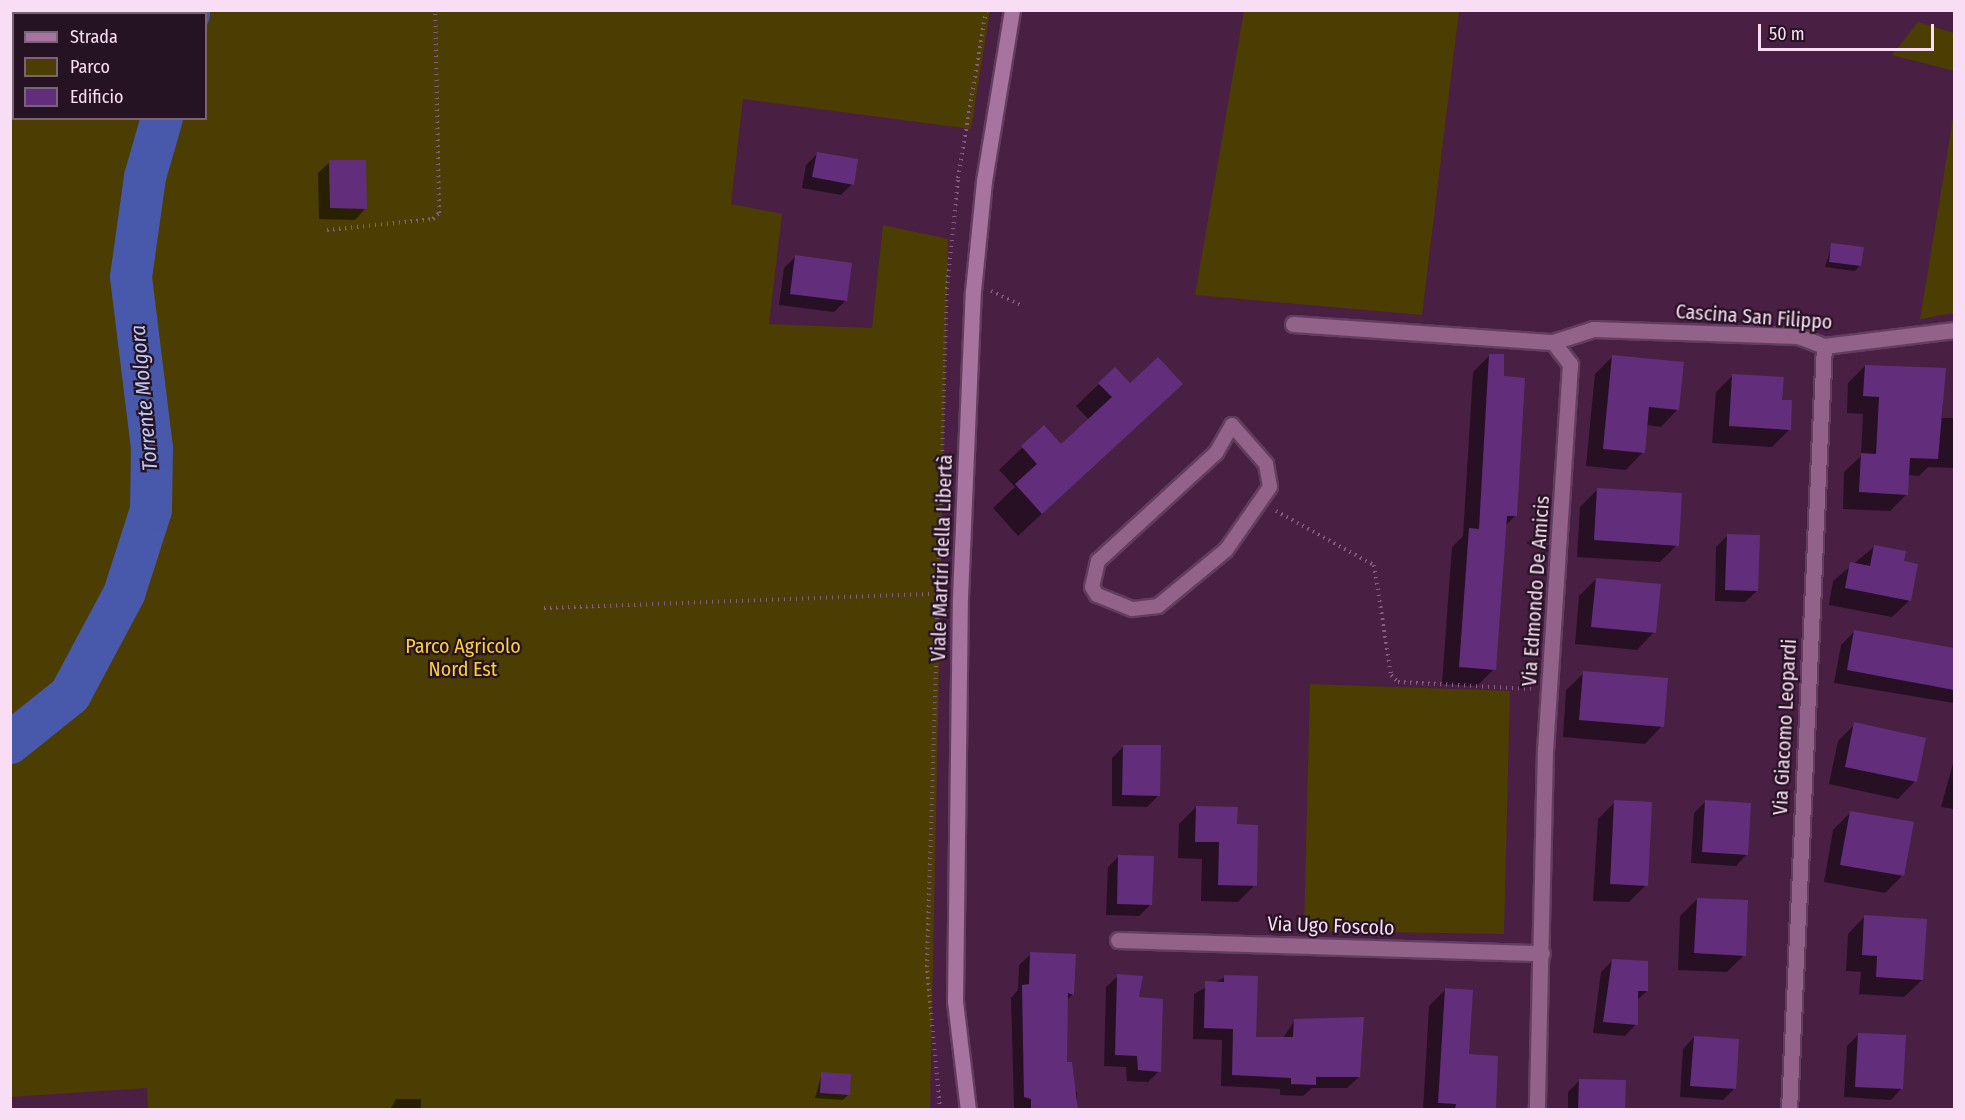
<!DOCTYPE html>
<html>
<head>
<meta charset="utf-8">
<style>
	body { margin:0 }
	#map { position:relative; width:1965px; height:1120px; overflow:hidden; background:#491f44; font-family:"Fira Sans Condensed",sans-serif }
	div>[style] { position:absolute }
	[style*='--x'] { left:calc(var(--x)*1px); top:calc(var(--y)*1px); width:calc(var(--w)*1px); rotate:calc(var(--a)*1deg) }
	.green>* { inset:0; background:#4c3d03 }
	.shadow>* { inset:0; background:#0007 }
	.river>* { height:42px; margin:-21px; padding:0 21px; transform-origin:21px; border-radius:21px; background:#4858ab }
	.building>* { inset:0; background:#622e7c }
	.path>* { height:4px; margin-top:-2px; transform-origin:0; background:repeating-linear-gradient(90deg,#835e7e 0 1.5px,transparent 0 6px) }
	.roads { filter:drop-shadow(2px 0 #633d5f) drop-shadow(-2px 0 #633d5f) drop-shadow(0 2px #633d5f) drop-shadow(0 -2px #633d5f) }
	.lane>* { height:14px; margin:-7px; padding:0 7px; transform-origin:7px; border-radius:7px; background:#92628a }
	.street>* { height:15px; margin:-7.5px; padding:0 7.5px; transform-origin:7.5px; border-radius:7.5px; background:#92628a }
	.secondary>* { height:15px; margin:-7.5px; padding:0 7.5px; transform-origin:7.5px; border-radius:7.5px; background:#a7739f }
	span { translate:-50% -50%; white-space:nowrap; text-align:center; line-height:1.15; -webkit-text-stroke:4.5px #251222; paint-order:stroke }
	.street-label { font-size:20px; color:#f9ddf4 }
	.park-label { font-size:20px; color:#fbd13b }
	.water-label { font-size:21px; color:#bbc8f5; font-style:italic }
	.frame { position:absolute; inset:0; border:12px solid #f9ddf4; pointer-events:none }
	.legend { position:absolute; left:12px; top:12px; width:195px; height:108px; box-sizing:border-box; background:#251222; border:2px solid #7a6376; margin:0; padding:8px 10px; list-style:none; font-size:18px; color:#f9ddf4 }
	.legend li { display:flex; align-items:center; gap:12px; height:30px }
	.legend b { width:30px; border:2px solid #7a6376 }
	.scale { position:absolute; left:1758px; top:24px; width:176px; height:27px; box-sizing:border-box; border:3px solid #f9ddf4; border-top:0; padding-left:8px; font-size:18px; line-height:21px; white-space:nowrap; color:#f9ddf4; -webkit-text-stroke:4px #251222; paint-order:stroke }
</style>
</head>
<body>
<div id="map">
	<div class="green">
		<i style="clip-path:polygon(evenodd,10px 11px,990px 11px,971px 129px,743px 99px,731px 204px,782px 214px,769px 324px,872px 328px,883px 225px,948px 239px,930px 1109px,148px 1110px,147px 1088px,11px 1097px,10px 11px,14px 14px,206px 14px,206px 118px,14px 118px,14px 14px)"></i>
		<i style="clip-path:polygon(1244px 11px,1459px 11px,1422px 315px,1195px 295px)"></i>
		<i style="clip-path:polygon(1918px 22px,1954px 33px,1954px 71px,1892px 55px)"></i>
		<i style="clip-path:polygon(1954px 112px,1954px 313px,1920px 319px)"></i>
		<i style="clip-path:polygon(1310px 684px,1510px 691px,1504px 934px,1304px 931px)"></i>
	</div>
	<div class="shadow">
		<i style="clip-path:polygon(818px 153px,852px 184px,841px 195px,802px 188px,806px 165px)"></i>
		<i style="clip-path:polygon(330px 162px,366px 208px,355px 220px,319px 219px,318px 173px)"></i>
		<i style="clip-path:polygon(1832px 245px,1860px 265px,1855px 271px,1825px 267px)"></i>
		<i style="clip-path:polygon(795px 257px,845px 301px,834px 312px,779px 305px,784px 268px)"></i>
		<i style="clip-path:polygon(1490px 355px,1503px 378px,1515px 516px,1505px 526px,1494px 669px,1477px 686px,1442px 684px,1452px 547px,1463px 536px,1473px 372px)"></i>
		<i style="clip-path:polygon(1612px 357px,1678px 409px,1661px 427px,1646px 425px,1643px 452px,1626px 470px,1586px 466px,1595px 374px)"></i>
		<i style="clip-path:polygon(1865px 366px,1944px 369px,1942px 418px,1954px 418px,1954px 468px,1928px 467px,1919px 476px,1908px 475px,1907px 494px,1890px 511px,1843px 509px,1844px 472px,1861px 456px,1863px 414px,1847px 413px,1848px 383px)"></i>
		<i style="clip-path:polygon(1733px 375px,1789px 430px,1772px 447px,1712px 443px,1716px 392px)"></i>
		<i style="clip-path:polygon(1099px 384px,1181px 384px,1018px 536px,993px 508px,1015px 487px,999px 470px,1044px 427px,1061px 446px,1089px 420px,1076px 406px)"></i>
		<i style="clip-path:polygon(1598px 489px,1677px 545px,1660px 562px,1577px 557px,1580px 507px)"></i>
		<i style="clip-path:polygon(1727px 536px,1757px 591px,1745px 602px,1715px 601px,1716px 547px)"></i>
		<i style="clip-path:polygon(1875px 546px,1902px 562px,1910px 600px,1892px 617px,1829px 605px,1833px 581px)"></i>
		<i style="clip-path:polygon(1596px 579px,1654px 632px,1637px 650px,1575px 644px,1579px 596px)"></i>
		<i style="clip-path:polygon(1854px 632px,1954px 650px,1954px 703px,1834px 683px,1841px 645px)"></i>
		<i style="clip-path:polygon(1584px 673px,1662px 726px,1645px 744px,1563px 737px,1566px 690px)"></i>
		<i style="clip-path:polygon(1855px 724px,1915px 781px,1898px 799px,1829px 784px,1838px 741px)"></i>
		<i style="clip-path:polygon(1124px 746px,1158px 796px,1147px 807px,1112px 806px,1112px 758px)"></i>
		<i style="clip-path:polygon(1954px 760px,1954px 809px,1941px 807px)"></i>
		<i style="clip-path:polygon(1615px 802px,1646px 885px,1629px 902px,1593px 901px,1598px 819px)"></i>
		<i style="clip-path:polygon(1705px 802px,1747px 854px,1736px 866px,1691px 863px,1694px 813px)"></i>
		<i style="clip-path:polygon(1196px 807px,1235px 826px,1255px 885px,1238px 902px,1201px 901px,1202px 859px,1178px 858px,1179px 824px)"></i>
		<i style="clip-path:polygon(1850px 813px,1903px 875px,1885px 893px,1824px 882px,1833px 830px)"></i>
		<i style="clip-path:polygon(1119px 856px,1150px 905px,1139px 916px,1106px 915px,1108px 867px)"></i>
		<i style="clip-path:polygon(1697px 899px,1744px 955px,1727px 972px,1678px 970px,1680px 916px)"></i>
		<i style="clip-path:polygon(1865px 916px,1922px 980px,1904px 997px,1859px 994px,1861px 972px,1846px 971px,1848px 934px)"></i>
		<i style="clip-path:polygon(1031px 954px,1073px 994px,1066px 1001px,1065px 1064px,1070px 1090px,1077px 1092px,1077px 1110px,1014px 1108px,1011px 998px,1018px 990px,1019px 965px)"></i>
		<i style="clip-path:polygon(1612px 961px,1647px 991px,1636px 1001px,1636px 1024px,1625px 1036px,1593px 1033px,1601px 972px)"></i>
		<i style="clip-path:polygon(1118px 976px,1138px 999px,1159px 1071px,1148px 1082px,1127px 1081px,1126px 1067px,1104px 1066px,1106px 987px)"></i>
		<i style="clip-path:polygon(1225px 977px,1254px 1038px,1283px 1038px,1295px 1020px,1359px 1077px,1347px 1088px,1312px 1088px,1303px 1096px,1280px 1095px,1280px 1089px,1221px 1086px,1222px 1040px,1193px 1039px,1194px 994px)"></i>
		<i style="clip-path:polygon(1445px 990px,1467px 1056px,1494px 1110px,1423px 1110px,1429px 1006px)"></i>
		<i style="clip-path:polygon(1859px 1034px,1902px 1088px,1891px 1100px,1844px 1097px,1847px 1046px)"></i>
		<i style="clip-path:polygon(1694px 1037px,1735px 1088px,1723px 1100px,1680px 1097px,1683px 1049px)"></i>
		<i style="clip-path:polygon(822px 1073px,848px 1095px,843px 1100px,815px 1098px)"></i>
		<i style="clip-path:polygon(1580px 1080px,1623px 1110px,1568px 1110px,1568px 1092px)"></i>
		<i style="clip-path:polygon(396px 1099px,421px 1099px,421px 1110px,390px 1110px)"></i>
	</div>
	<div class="river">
		<i style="--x:189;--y:14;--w:4;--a:-90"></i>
		<i style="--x:10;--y:743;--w:77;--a:-38.7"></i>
		<i style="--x:70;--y:695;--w:115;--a:-61.9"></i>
		<i style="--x:124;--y:594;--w:88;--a:-72.2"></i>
		<i style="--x:151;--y:510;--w:62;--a:-89.1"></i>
		<i style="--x:152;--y:448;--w:172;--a:-97"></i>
		<i style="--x:131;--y:277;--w:101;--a:-82"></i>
		<i style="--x:145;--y:177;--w:61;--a:-73.9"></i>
	</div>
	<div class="building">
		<i style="clip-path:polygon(817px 152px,858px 159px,854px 185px,812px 177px)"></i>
		<i style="clip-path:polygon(329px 160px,366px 160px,367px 209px,330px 208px)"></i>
		<i style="clip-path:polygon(1831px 243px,1864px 247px,1861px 266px,1829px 262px)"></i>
		<i style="clip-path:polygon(795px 255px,852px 263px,847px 301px,790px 294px)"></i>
		<i style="clip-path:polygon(1489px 354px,1504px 354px,1504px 376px,1525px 378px,1517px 516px,1507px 516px,1496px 670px,1459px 667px,1469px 528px,1479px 529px)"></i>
		<i style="clip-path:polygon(1612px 355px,1684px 362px,1679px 410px,1649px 407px,1645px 453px,1603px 449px)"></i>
		<i style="clip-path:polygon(1158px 357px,1183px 384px,1042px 514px,1015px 484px,1037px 464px,1021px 446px,1044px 425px,1061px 444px,1112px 397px,1098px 383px,1115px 367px,1130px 383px)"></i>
		<i style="clip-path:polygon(1865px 365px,1946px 368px,1938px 459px,1910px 458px,1908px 495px,1859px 492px,1861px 453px,1876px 454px,1879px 397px,1863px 396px)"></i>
		<i style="clip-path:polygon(1732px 374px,1784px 377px,1782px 400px,1792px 400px,1791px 430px,1729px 426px)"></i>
		<i style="clip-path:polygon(1597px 488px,1682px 493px,1679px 546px,1594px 540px)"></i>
		<i style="clip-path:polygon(1727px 534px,1760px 535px,1758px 591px,1725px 590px)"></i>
		<i style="clip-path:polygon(1874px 545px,1906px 551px,1904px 561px,1918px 564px,1911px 601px,1845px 588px,1850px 562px,1870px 566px)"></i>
		<i style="clip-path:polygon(1596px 578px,1661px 584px,1656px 633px,1591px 627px)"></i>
		<i style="clip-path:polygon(1854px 630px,1954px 648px,1954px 690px,1847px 670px)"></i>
		<i style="clip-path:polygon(1583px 671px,1668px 678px,1664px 727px,1579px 720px)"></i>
		<i style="clip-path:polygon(1854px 722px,1926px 738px,1917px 782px,1845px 767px)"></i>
		<i style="clip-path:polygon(1123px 745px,1161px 745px,1160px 796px,1122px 795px)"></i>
		<i style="clip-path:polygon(1614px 800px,1652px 802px,1648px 886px,1610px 884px)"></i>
		<i style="clip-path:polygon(1705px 800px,1751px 803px,1748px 855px,1702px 852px)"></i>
		<i style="clip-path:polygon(1196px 806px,1238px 807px,1237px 824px,1258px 825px,1257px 886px,1218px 885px,1219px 842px,1195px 842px)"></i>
		<i style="clip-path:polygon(1850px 811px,1914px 822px,1904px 876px,1840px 865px)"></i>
		<i style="clip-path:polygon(1118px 855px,1154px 856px,1152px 905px,1117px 904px)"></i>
		<i style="clip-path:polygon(1697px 898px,1748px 900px,1746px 956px,1694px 953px)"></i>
		<i style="clip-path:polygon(1864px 915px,1927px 919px,1923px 980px,1876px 977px,1877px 956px,1862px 955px)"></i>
		<i style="clip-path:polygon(1030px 952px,1076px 954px,1074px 995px,1068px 993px,1067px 1062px,1072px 1062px,1078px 1110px,1031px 1110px,1031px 1099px,1024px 1097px,1022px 985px,1029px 984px)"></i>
		<i style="clip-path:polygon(1612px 959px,1648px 961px,1648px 991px,1638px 991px,1638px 1025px,1603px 1022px)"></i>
		<i style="clip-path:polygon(1117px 974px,1143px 976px,1139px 997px,1163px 999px,1161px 1072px,1138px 1070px,1137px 1056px,1115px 1055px)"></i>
		<i style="clip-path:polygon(1224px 975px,1258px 976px,1256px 1037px,1293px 1037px,1294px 1019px,1364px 1017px,1360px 1077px,1316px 1077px,1316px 1085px,1291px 1084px,1291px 1078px,1232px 1075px,1233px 1029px,1204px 1028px,1205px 981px,1224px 982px)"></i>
		<i style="clip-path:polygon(1445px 988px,1473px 990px,1469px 1054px,1498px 1056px,1496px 1110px,1455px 1110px,1456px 1104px,1438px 1103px)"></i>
		<i style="clip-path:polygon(1858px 1033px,1906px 1035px,1903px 1089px,1855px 1087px)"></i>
		<i style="clip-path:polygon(1694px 1036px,1739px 1039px,1736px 1089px,1690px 1086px)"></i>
		<i style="clip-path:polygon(821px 1072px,851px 1074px,850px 1095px,820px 1093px)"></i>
		<i style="clip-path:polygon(1579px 1079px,1626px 1080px,1625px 1110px,1578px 1110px)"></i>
	</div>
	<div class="path">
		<i style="--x:327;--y:230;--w:107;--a:-5.9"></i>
		<i style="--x:433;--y:219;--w:8;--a:-45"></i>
		<i style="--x:439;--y:213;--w:203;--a:-91.1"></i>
		<i style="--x:991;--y:291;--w:35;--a:25"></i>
		<i style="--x:1276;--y:511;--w:112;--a:28.9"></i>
		<i style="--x:1374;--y:565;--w:111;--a:81.2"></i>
		<i style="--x:1391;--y:675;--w:10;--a:45"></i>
		<i style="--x:1398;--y:682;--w:133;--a:3"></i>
		<i style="--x:544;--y:608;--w:391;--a:-2.1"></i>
		<i style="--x:940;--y:1110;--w:144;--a:-95.2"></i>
		<i style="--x:927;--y:967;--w:678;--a:-88.31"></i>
		<i style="--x:947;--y:289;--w:112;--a:-84.3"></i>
		<i style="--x:958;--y:178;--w:170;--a:-80.5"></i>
	</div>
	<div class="roads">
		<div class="lane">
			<i style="--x:1232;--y:425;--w:52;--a:48.9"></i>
			<i style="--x:1266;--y:464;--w:23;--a:80"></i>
			<i style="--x:1270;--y:487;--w:77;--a:124.9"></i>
			<i style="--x:1226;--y:550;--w:88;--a:140.5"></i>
			<i style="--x:1158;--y:606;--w:26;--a:173"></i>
			<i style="--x:1132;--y:609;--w:38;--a:-158"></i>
			<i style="--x:1097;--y:595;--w:9;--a:-122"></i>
			<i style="--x:1092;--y:587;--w:27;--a:-77"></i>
			<i style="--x:1098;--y:561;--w:160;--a:-42.5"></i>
			<i style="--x:1216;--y:453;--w:32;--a:-60"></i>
		</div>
		<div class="street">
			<i style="--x:1293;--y:324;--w:261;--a:4"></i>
			<i style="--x:1553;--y:342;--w:28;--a:52"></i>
			<i style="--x:1570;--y:364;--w:385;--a:93.7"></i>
			<i style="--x:1545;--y:748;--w:362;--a:91.3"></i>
			<i style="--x:1553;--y:342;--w:42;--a:-18"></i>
			<i style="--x:1593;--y:329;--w:205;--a:2"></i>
			<i style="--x:1798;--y:336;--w:28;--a:21"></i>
			<i style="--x:1824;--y:346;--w:131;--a:-7"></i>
			<i style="--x:1118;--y:940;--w:424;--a:1.8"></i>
			<i style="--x:1789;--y:1110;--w:765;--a:-87.38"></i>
		</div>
		<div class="secondary">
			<i style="--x:968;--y:1110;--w:110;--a:-96.8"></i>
			<i style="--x:955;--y:1001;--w:404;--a:-89.3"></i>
			<i style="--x:960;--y:597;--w:306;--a:-87.6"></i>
			<i style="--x:973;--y:291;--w:111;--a:-84.3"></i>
			<i style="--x:984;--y:181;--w:173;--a:-80.7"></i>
		</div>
	</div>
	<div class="street-label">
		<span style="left:1754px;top:317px;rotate:4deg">Cascina San Filippo</span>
		<span style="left:942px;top:558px;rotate:-88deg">Viale Martiri della Libertà</span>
		<span style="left:1536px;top:591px;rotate:-86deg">Via Edmondo De Amicis</span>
		<span style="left:1785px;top:727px;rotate:-87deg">Via Giacomo Leopardi</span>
		<span style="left:1331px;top:926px;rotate:2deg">Via Ugo Foscolo</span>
	</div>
	<div class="park-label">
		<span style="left:463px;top:658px">Parco Agricolo<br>Nord Est</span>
	</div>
	<div class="water-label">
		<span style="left:144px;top:398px;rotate:-95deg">Torrente Molgora</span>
	</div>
	<div class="frame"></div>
	<ul class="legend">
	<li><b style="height:8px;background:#a7739f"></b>Strada</li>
	<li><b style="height:16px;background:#4c3d03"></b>Parco</li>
	<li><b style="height:16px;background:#622e7c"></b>Edificio</li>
	</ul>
	<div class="scale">50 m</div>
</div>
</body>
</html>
